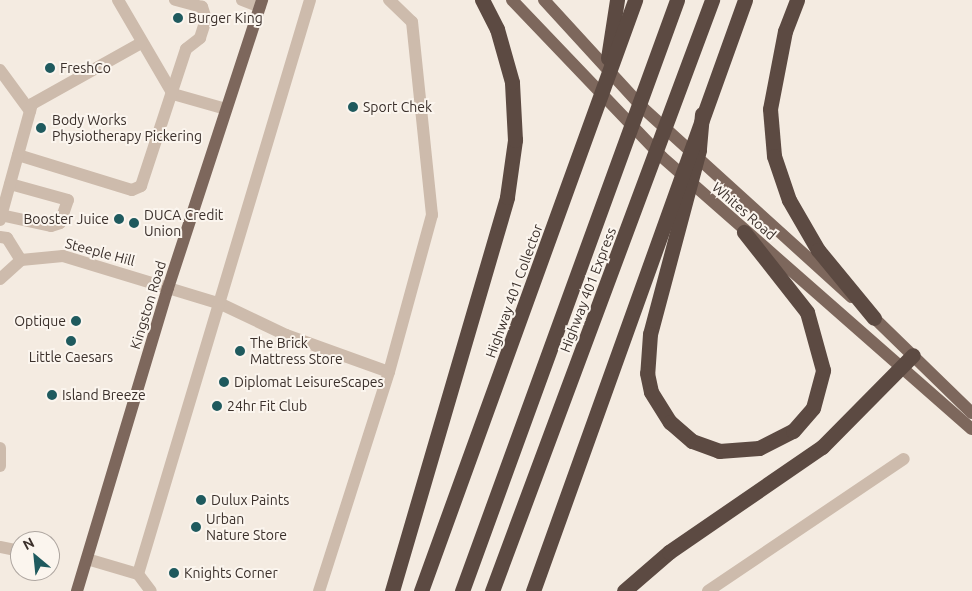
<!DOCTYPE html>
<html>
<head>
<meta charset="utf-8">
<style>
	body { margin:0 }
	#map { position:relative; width:972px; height:591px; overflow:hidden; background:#f4ebe1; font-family:Ubuntu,sans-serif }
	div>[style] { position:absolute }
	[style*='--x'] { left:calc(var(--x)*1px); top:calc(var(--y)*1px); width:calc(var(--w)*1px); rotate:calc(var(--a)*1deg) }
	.minor>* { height:12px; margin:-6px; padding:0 6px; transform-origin:6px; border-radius:6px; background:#cdbbac }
	.major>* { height:12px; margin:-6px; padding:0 6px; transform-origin:6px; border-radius:6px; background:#7d675c }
	.highway>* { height:15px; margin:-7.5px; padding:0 7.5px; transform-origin:7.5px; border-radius:7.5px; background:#5c4a42 }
	.dots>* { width:14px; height:14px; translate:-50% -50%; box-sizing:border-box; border:2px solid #fbf5ee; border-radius:50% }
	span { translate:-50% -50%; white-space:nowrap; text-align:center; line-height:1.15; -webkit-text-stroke:4px #fbf5ee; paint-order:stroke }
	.poi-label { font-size:14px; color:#3b302b }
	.left { translate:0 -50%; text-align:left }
	.right { translate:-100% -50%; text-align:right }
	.street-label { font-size:14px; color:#3b302b }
	.north { position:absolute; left:10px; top:531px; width:50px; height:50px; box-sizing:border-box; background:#fbf5ee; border:1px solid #aea6a0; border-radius:50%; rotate:332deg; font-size:14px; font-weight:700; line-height:20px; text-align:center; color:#3b302b }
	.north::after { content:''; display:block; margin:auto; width:18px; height:22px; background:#1f5a5e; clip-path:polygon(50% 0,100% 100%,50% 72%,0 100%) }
</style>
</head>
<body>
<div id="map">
	<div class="minor">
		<i style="--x:118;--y:0;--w:109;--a:59.7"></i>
		<i style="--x:173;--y:94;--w:55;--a:15.8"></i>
		<i style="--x:242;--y:0;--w:19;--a:21"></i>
		<i style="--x:0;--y:70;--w:51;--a:53.8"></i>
		<i style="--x:18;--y:155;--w:119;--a:17.1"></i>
		<i style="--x:132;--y:190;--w:10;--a:-24"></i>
		<i style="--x:141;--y:186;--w:144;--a:-71.8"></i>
		<i style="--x:186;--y:49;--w:18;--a:-38"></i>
		<i style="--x:200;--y:38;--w:20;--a:-72"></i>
		<i style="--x:206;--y:19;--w:13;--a:-108"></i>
		<i style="--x:202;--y:7;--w:28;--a:-165"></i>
		<i style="--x:1;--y:215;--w:51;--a:12.4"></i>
		<i style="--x:51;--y:226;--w:9;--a:-18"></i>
		<i style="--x:60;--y:223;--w:24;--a:-71"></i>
		<i style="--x:68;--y:200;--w:60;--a:-164.6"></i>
		<i style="--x:0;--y:220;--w:120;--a:-74.6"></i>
		<i style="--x:32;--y:104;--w:125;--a:-29.2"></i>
		<i style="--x:0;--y:237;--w:7;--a:8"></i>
		<i style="--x:7;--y:238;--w:26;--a:58"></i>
		<i style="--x:0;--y:279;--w:28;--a:-42"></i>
		<i style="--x:21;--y:260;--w:42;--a:-5.4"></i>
		<i style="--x:63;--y:256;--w:165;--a:16.9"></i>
		<i style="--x:221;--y:304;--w:72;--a:25.5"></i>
		<i style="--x:286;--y:335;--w:109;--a:19.8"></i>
		<i style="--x:389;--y:372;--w:230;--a:107.7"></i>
		<i style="--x:389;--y:372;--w:163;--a:-74.7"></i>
		<i style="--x:432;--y:215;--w:194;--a:-95.9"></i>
		<i style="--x:412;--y:22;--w:32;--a:-136"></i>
		<i style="--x:0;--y:448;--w:18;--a:90"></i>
		<i style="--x:0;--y:547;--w:20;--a:11"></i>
		<i style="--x:87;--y:559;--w:53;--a:16.4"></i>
		<i style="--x:138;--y:574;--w:599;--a:-73.32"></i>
		<i style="--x:138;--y:574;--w:21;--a:53"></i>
		<i style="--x:708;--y:591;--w:236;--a:-34"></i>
	</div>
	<div class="major">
		<i style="--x:512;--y:0;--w:217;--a:46.3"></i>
		<i style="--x:662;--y:157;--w:412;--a:41.3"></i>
		<i style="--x:544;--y:0;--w:148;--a:47.5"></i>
		<i style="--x:644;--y:109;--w:280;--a:42.2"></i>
		<i style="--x:868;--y:312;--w:145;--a:44.2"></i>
		<i style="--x:77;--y:591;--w:316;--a:-73.3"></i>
		<i style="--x:168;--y:288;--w:303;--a:-71.9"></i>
	</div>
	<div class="highway">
		<i style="--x:797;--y:0;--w:33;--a:111"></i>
		<i style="--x:785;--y:31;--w:79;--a:100.9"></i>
		<i style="--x:770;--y:109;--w:47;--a:85.1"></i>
		<i style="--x:774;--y:156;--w:46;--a:71.2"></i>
		<i style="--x:789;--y:200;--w:58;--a:59.9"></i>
		<i style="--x:818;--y:250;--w:88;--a:50.5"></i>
		<i style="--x:608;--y:58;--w:59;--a:-81.2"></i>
		<i style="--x:702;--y:114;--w:36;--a:95"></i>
		<i style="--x:699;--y:150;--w:190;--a:104.9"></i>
		<i style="--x:650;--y:334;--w:39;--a:94"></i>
		<i style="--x:647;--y:373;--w:19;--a:78"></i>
		<i style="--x:651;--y:392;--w:36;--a:58"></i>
		<i style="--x:670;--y:422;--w:29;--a:41"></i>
		<i style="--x:692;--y:441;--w:29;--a:20"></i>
		<i style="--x:719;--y:451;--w:40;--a:-4.3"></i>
		<i style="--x:759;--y:448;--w:38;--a:-27"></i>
		<i style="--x:793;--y:431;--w:30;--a:-49"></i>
		<i style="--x:813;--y:408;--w:39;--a:-75"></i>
		<i style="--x:823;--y:370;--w:60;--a:-105.4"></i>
		<i style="--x:807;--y:312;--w:102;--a:-128.2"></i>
		<i style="--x:392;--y:591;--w:410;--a:-73.7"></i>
		<i style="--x:507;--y:197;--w:58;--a:-82"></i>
		<i style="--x:515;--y:140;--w:58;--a:-93"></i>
		<i style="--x:512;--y:82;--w:55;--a:-105.8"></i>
		<i style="--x:497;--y:29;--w:33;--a:-117"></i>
		<i style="--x:421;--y:591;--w:629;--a:-70.09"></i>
		<i style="--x:462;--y:591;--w:629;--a:-70.01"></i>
		<i style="--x:492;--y:591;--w:631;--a:-69.58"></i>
		<i style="--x:533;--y:591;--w:628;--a:-70.27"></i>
		<i style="--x:624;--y:591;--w:60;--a:-40.9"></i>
		<i style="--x:669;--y:552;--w:186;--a:-34.5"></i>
		<i style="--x:822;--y:447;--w:129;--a:-45.3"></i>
	</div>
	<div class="dots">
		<i style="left:178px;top:18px;background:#1f5a5e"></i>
		<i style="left:50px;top:68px;background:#1f5a5e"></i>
		<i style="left:353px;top:107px;background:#1f5a5e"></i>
		<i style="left:41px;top:128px;background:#1f5a5e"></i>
		<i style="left:119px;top:219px;background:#1f5a5e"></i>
		<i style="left:134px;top:223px;background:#1f5a5e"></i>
		<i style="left:76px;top:321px;background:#1f5a5e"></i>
		<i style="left:71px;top:341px;background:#1f5a5e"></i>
		<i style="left:240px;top:351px;background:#1f5a5e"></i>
		<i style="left:224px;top:382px;background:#1f5a5e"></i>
		<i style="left:52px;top:395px;background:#1f5a5e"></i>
		<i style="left:217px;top:406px;background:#1f5a5e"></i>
		<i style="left:201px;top:500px;background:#1f5a5e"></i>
		<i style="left:196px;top:527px;background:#1f5a5e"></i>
		<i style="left:174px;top:573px;background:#1f5a5e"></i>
	</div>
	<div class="poi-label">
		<span class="left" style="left:188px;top:18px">Burger King</span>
		<span class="left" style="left:60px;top:68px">FreshCo</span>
		<span class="left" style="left:363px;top:107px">Sport Chek</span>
		<span class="left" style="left:52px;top:128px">Body Works<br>Physiotherapy Pickering</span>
		<span class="left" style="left:144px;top:223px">DUCA Credit<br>Union</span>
		<span class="right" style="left:109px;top:219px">Booster Juice</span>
		<span class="right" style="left:66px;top:321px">Optique</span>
		<span class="left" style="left:250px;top:351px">The Brick<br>Mattress Store</span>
		<span style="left:71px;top:357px">Little Caesars</span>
		<span class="left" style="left:234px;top:382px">Diplomat LeisureScapes</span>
		<span class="left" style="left:62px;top:395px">Island Breeze</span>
		<span class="left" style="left:227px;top:406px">24hr Fit Club</span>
		<span class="left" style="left:211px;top:500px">Dulux Paints</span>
		<span class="left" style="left:206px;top:527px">Urban<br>Nature Store</span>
		<span class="left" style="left:184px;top:573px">Knights Corner</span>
	</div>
	<div class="street-label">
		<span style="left:744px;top:211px;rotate:41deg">Whites Road</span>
		<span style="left:100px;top:252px;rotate:15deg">Steeple Hill</span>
		<span style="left:588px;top:290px;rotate:-69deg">Highway 401 Express</span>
		<span style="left:514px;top:291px;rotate:-70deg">Highway 401 Collector</span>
		<span style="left:148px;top:305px;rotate:-73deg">Kingston Road</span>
	</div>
	<div class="north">N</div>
</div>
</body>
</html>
